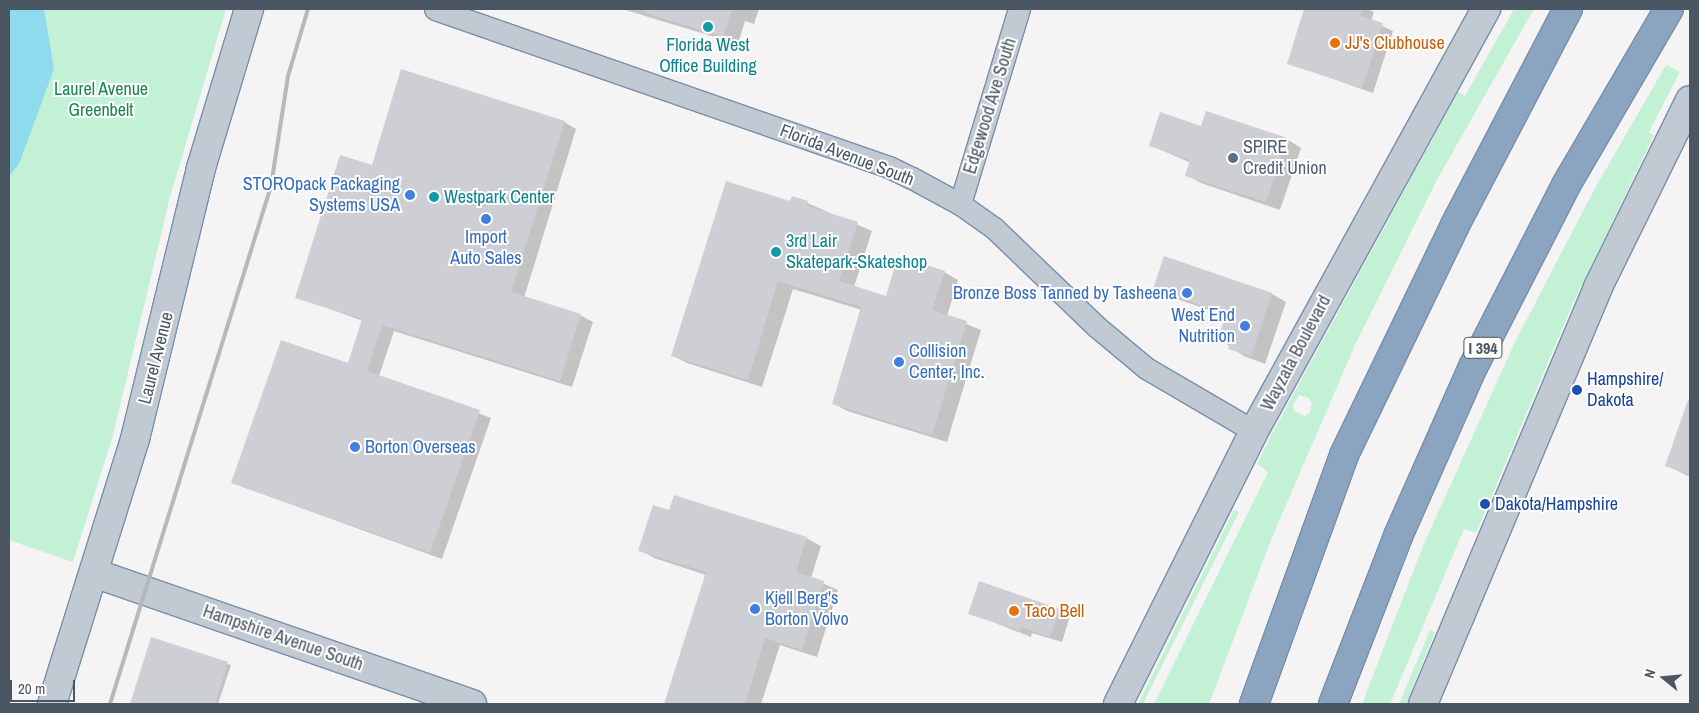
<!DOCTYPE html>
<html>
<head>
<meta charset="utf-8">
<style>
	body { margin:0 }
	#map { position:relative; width:1699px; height:713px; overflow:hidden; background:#f5f3f3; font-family:"Archivo Narrow",sans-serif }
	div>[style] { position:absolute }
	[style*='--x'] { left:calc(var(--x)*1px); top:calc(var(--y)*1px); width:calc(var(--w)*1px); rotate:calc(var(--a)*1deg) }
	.green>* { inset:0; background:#c3f1d5 }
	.water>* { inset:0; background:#90daee }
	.shadow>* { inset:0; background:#0003 }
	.building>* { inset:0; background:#cdcfd5 }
	.roads { filter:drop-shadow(1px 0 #7690ad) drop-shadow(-1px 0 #7690ad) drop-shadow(0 1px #7690ad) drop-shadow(0 -1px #7690ad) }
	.minor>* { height:21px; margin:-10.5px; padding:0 10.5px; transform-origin:10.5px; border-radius:10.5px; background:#c1cad2 }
	.tertiary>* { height:28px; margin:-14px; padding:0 14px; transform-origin:14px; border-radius:14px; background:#c1cad2 }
	.motorway>* { height:28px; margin:-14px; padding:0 14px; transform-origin:14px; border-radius:14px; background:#8ba5c1 }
	.rail>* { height:4px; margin:-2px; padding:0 2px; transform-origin:2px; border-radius:2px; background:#b5b8bd }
	.dots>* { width:14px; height:14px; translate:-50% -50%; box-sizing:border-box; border:2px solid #fff; border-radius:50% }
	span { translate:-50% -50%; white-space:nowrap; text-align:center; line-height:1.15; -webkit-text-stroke:4px #fff; paint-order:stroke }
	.shield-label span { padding:1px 4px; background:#fff; border:1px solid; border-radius:4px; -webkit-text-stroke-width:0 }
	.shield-label { font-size:16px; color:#4a5661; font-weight:700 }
	.food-label { font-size:18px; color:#c56008 }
	.left { translate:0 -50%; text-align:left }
	.culture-label { font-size:18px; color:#0d838f }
	.park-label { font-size:18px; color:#17864f }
	.street-label { font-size:18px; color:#4a5661 }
	.service-label { font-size:18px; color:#4e5e75 }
	.shop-label { font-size:18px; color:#366cbe }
	.right { translate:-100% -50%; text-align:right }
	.transit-label { font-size:18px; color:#164399 }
	.frame { position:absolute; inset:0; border:10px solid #4a5661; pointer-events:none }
	.north { position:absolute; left:1639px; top:653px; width:50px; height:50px; -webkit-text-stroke:4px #fff; paint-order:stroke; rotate:287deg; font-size:14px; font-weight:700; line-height:20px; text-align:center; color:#4a5661 }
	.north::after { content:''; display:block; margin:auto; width:18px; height:22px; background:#4a5661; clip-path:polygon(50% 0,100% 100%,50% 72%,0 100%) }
	.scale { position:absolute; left:10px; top:680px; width:65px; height:22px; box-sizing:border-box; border:2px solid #4a5661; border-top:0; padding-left:6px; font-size:15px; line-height:18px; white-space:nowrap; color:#4a5661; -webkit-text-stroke:4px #fff; paint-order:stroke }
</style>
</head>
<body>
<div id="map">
	<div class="green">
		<i style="clip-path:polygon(9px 9px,226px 9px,170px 197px,113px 435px,73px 562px,9px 540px)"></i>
		<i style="clip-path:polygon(evenodd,1514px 9px,1534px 9px,1438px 178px,1355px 345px,1271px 540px,1209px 704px,1154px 704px,1268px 472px,1257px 464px,1274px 430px,1458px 92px,1465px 96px,1514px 9px,1299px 395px,1309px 398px,1312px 404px,1310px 412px,1305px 416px,1294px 411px,1293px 405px,1299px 395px)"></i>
		<i style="clip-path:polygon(1666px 65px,1680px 72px,1649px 132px,1654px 135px,1574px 301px,1476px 533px,1464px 529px,1390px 704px,1362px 704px,1423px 546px,1515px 342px,1594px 190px)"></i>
		<i style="clip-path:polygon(1234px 510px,1239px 512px,1143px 704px,1138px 704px)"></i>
		<i style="clip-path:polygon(1430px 630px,1435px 632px,1406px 704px,1399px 704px)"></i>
	</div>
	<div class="water">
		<i style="clip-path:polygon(9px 9px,44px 9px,54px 69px,19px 164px,9px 176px)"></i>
	</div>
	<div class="shadow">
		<i style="clip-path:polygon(622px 9px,759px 9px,754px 24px,745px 21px,738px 44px)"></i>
		<i style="clip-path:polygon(1306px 9px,1367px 9px,1374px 12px,1371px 21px,1393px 31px,1373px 93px,1288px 63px)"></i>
		<i style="clip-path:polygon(1207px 113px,1287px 139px,1301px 148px,1280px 210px,1201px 183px,1187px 175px,1191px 163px,1150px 145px,1202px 128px)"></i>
		<i style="clip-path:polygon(564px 122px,576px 129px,524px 298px,580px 315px,593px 322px,572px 387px,394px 331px,379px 376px,491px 418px,442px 559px,232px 483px,349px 365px,363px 321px,297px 297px,372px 166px)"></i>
		<i style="clip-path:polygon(793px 197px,872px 231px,854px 287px,886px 297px,944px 272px,958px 280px,947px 316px,981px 330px,947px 442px,847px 411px,833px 403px,862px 310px,793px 289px,762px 387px,687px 363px,672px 355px)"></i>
		<i style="clip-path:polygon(1164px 258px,1272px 294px,1286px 302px,1265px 364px,1244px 356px,1219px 339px,1227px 316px,1168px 296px,1154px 288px)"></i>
		<i style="clip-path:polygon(1690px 396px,1690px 477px,1666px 465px)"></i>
		<i style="clip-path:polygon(670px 512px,806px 538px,821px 546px,811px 578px,838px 590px,817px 657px,780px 645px,761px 704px,666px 704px,706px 575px,654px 558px,640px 550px)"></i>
		<i style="clip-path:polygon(1060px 610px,1070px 616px,1062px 642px,1032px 633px,1031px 637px,970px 613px)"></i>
		<i style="clip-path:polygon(152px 639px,231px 665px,218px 704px,131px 704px)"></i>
	</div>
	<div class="building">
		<i style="clip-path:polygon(645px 9px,732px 9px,723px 37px,645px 13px)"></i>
		<i style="clip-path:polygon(1304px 9px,1362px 9px,1360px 16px,1383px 23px,1362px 88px,1287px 64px)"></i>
		<i style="clip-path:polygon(401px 69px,565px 121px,511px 292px,581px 314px,560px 381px,382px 325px,367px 371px,480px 410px,430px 553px,231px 483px,281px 340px,348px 363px,362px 319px,295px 298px,340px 155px,372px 165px)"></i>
		<i style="clip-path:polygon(1206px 111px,1287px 138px,1266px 202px,1185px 176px,1190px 160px,1149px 146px,1160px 112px,1201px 126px)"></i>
		<i style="clip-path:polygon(726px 181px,790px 201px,792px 196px,808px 201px,807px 206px,858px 222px,839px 281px,886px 296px,898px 256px,945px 271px,932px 310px,967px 321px,932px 435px,832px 404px,861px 307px,778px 281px,748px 380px,671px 356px)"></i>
		<i style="clip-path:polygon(1164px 256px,1272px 293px,1251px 356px,1228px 349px,1230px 344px,1218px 339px,1226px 314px,1153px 289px)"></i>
		<i style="clip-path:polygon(1688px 400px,1690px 401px,1690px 475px,1665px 466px)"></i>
		<i style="clip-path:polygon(674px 495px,807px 537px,796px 572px,824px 581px,802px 650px,765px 638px,745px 704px,664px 704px,706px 572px,638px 551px,653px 505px,669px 510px)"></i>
		<i style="clip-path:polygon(979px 581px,1060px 609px,1050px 637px,1021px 627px,1020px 631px,968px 614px)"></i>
		<i style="clip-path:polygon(151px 637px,228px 662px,215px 704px,130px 704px)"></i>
	</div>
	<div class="roads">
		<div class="minor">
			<i style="--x:435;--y:9;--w:481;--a:19.2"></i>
			<i style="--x:889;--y:167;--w:25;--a:26"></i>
			<i style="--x:912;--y:178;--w:55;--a:28.4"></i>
			<i style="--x:960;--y:204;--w:42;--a:35.2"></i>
			<i style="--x:994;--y:228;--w:143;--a:43.9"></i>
			<i style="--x:1097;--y:327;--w:64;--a:39.9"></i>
			<i style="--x:1146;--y:368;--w:125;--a:30.3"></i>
			<i style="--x:960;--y:204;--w:204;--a:-73.2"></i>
		</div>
		<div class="tertiary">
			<i style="--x:94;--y:573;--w:400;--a:19.1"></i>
			<i style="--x:52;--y:704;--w:278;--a:-72.6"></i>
			<i style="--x:135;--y:439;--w:279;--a:-76.3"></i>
			<i style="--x:201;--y:168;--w:166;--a:-73.2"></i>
			<i style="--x:1118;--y:704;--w:305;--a:-63.5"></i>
			<i style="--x:1254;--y:431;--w:482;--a:-61.2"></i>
			<i style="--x:1423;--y:704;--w:452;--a:-67.2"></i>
			<i style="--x:1598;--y:287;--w:208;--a:-63.8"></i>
		</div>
		<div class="motorway">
			<i style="--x:1254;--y:704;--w:265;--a:-70.1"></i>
			<i style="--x:1344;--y:455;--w:255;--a:-64.2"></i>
			<i style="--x:1455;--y:225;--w:244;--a:-62.4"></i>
			<i style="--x:1333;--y:704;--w:180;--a:-68.8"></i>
			<i style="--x:1398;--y:536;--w:185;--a:-66.1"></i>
			<i style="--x:1473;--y:367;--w:204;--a:-62.9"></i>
			<i style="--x:1566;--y:185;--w:204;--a:-59.7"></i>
		</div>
	</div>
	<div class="rail">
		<i style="--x:110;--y:704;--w:542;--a:-72.73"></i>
		<i style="--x:271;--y:186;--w:111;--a:-81.2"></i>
		<i style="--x:288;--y:76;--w:70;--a:-73.4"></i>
	</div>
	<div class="dots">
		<i style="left:708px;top:27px;background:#0f9aa8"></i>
		<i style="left:1335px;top:43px;background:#e8710a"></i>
		<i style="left:1233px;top:158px;background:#5c6f8a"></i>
		<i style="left:410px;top:195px;background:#3f7fe0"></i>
		<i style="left:434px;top:197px;background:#0f9aa8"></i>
		<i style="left:486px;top:219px;background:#3f7fe0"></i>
		<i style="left:776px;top:252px;background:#0f9aa8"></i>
		<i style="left:1187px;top:293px;background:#3f7fe0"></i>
		<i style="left:1245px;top:326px;background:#3f7fe0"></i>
		<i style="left:899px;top:362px;background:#3f7fe0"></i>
		<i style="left:1577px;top:390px;background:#1a4fb4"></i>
		<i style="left:355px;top:447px;background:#3f7fe0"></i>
		<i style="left:1485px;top:504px;background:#1a4fb4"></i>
		<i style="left:755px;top:609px;background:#3f7fe0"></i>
		<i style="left:1014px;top:611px;background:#e8710a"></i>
	</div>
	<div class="shield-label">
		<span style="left:1483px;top:348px">I 394</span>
	</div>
	<div class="food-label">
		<span class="left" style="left:1345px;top:43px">JJ's Clubhouse</span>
		<span class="left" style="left:1024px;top:611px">Taco Bell</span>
	</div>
	<div class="culture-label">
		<span style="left:708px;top:56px">Florida West<br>Office Building</span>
		<span class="left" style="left:444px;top:197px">Westpark Center</span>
		<span class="left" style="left:786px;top:252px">3rd Lair<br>Skatepark-Skateshop</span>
	</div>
	<div class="park-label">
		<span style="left:101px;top:100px">Laurel Avenue<br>Greenbelt</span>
	</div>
	<div class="street-label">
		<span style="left:990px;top:106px;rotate:-73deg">Edgewood Ave South</span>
		<span style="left:847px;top:155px;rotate:21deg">Florida Avenue South</span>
		<span style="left:1296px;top:353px;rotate:-62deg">Wayzata Boulevard</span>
		<span style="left:156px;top:358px;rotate:-76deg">Laurel Avenue</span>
		<span style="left:283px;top:638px;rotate:19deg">Hampshire Avenue South</span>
	</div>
	<div class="service-label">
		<span class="left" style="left:1243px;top:158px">SPIRE<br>Credit Union</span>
	</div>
	<div class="shop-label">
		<span class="right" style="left:400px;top:195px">STOROpack Packaging<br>Systems USA</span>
		<span style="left:486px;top:248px">Import<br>Auto Sales</span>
		<span class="right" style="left:1177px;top:293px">Bronze Boss Tanned by Tasheena</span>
		<span class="right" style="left:1235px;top:326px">West End<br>Nutrition</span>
		<span class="left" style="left:909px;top:362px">Collision<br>Center, Inc.</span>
		<span class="left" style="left:365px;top:447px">Borton Overseas</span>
		<span class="left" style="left:765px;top:609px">Kjell Berg's<br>Borton Volvo</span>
	</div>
	<div class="transit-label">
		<span class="left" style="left:1587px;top:390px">Hampshire/<br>Dakota</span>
		<span class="left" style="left:1495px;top:504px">Dakota/Hampshire</span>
	</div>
	<div class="frame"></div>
	<div class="north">N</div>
	<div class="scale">20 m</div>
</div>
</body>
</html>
